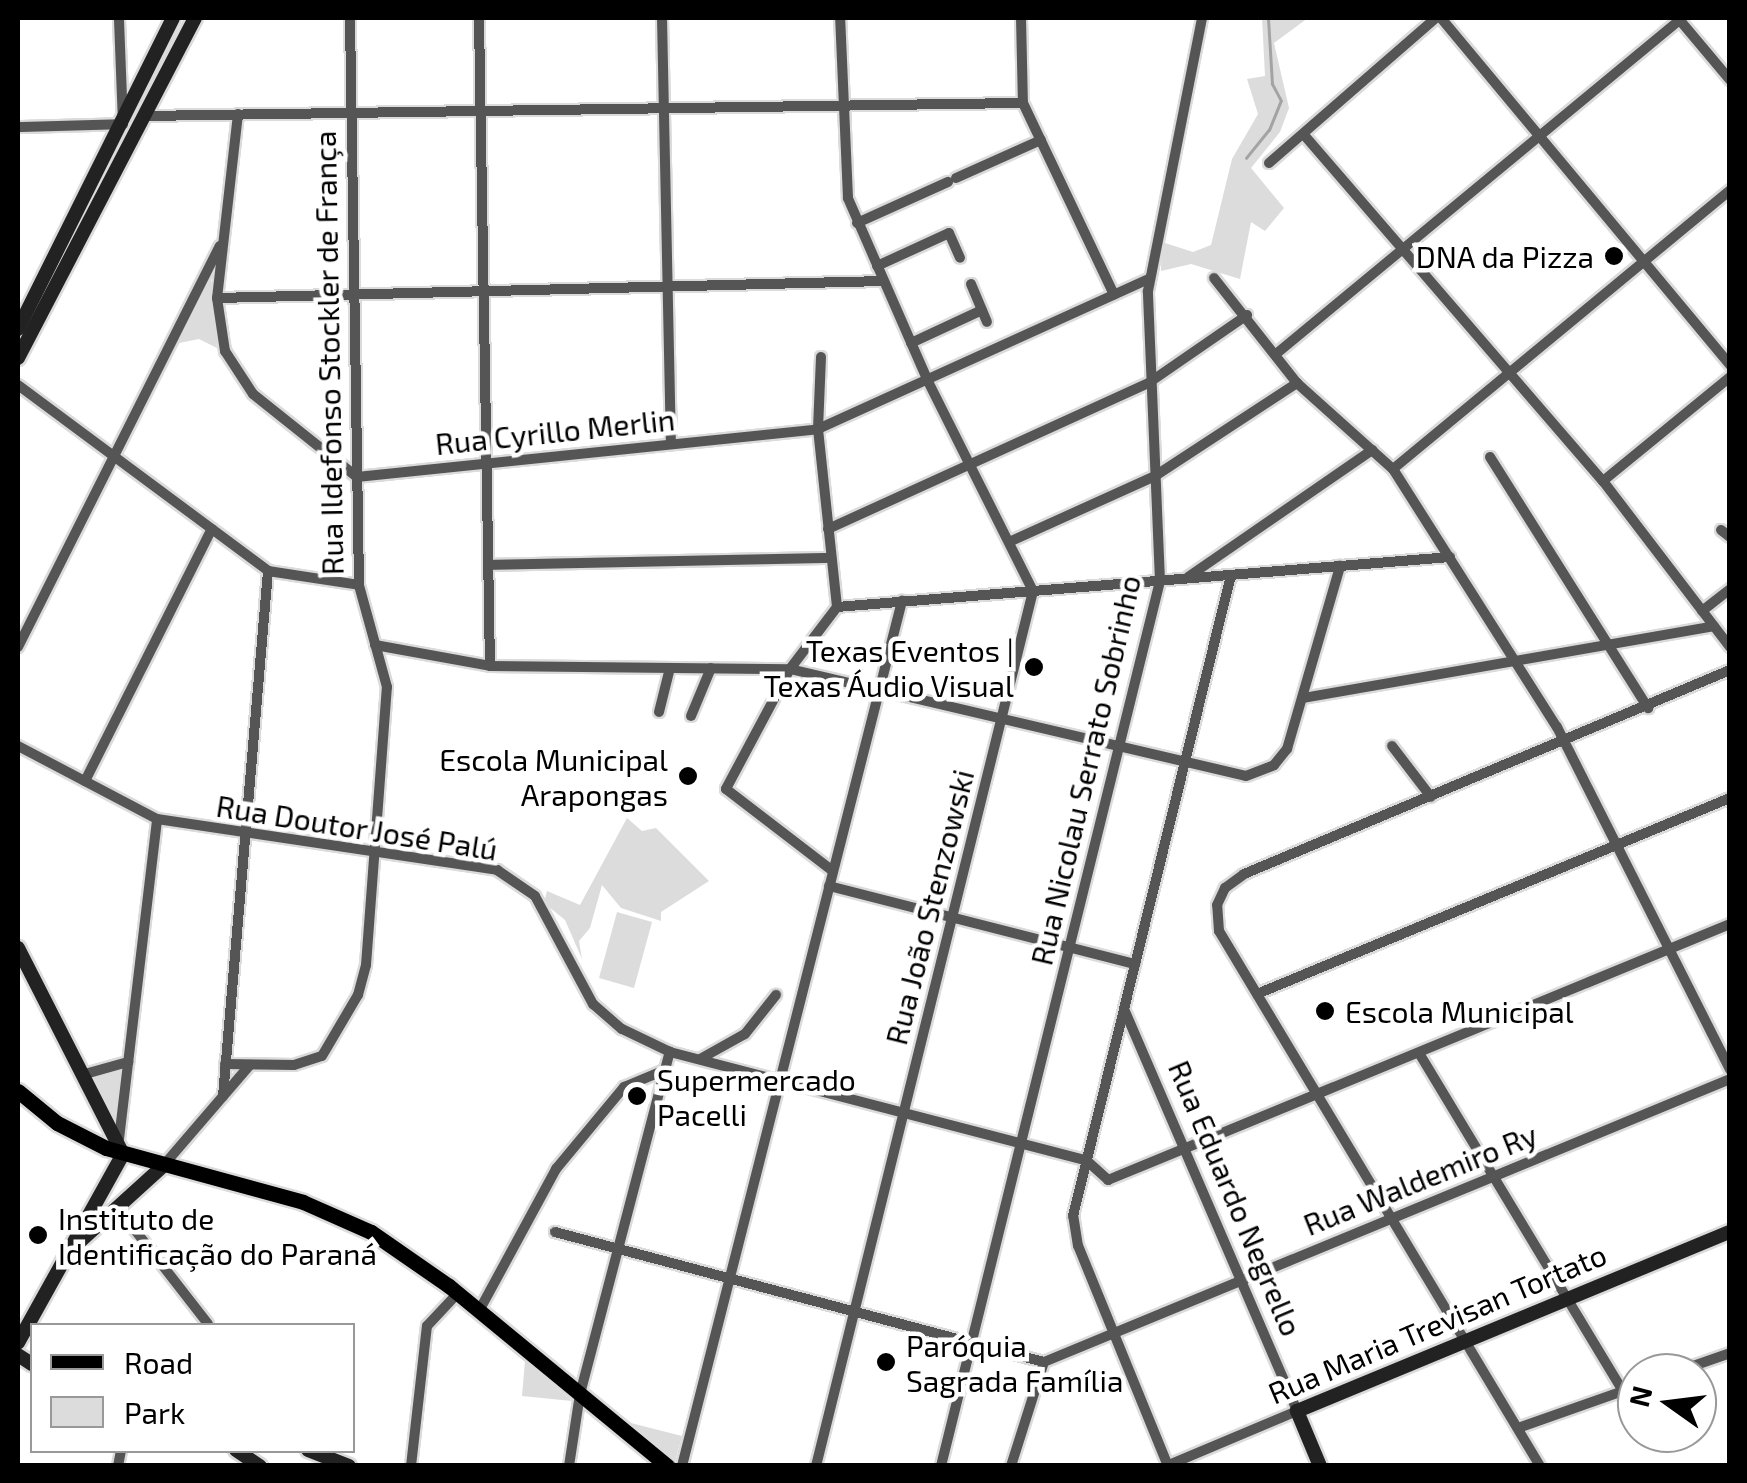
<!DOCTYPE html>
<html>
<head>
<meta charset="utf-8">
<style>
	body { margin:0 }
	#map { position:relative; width:1747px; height:1483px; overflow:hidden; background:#fff; font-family:"Exo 2",sans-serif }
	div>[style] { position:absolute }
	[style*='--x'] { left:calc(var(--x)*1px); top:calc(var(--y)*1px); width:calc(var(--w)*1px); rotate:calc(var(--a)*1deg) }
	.green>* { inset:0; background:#dcdcdc }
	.stream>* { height:2.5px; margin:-1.25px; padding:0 1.25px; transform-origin:1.25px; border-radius:1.25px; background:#a3a3a3 }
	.roads { filter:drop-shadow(2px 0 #dbdbdb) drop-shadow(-2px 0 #dbdbdb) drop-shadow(0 2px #dbdbdb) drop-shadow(0 -2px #dbdbdb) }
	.street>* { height:10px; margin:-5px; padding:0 5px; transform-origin:5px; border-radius:5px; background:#555 }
	.secondary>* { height:14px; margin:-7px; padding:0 7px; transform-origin:7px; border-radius:7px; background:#222 }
	.primary>* { height:15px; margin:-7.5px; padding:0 7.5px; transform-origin:7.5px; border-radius:7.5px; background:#000 }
	.dots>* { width:28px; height:28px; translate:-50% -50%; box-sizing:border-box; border:5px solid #fff; border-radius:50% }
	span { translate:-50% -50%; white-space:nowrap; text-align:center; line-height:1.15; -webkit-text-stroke:9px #fff; paint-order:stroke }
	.poi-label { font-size:30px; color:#000 }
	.right { translate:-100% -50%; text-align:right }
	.left { translate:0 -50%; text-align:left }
	.street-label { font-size:30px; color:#000 }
	.frame { position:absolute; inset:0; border:20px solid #000; pointer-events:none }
	.legend { position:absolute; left:30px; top:1323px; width:325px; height:130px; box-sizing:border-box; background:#fff; border:2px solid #999; margin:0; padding:12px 18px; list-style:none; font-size:30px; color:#000 }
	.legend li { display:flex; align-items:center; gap:20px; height:50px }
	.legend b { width:50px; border:2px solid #999 }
	.north { position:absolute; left:1617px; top:1353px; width:100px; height:100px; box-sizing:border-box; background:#fff; border:2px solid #999; border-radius:50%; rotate:284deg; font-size:28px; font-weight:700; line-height:40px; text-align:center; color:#000 }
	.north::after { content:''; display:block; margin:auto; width:35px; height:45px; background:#000; clip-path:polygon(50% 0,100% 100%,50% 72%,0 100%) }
</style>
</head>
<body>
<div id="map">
	<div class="green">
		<i style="clip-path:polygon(1262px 18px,1308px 18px,1274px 43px,1289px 108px,1280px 132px,1251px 168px,1284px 208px,1265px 231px,1251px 222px,1240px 279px,1191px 264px,1161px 271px,1162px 242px,1193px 252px,1211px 245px,1232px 159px,1258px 114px,1247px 79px,1265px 76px)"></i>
		<i style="clip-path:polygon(211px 277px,217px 348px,199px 339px,179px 343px)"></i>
		<i style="clip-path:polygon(627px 818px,642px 831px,656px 828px,709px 881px,661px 912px,661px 921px,621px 908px,602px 885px,590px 928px,579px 941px,582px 959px,565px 920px,544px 903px,547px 891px,580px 905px)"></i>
		<i style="clip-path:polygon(617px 912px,652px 922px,634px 988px,599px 978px)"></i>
		<i style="clip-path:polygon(122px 1070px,116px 1119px,93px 1077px)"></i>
		<i style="clip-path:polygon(525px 1361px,572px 1401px,522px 1396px)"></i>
		<i style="clip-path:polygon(627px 1422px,682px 1436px,675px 1462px)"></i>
	</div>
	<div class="stream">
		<i style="--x:1246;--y:158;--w:36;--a:-51"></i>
		<i style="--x:1269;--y:130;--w:31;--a:-68"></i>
		<i style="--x:1281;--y:101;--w:19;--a:-118"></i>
		<i style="--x:1272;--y:84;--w:66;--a:-93.5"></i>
	</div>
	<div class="roads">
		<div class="street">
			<i style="--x:479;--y:18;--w:648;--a:89.03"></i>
			<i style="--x:662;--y:18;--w:426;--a:88.8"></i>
			<i style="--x:1021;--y:18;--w:85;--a:88.7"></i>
			<i style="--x:1023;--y:103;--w:212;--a:64.6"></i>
			<i style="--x:1441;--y:18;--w:452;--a:50.2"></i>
			<i style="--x:1678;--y:18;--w:81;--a:50"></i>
			<i style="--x:238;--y:114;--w:185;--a:96.5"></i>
			<i style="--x:217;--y:298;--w:54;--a:81.4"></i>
			<i style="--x:225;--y:351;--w:51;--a:56.9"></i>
			<i style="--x:253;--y:394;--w:133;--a:38.6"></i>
			<i style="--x:357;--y:477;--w:463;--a:-5.9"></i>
			<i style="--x:818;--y:429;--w:363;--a:-24.4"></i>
			<i style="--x:143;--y:116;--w:880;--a:-0.85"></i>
			<i style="--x:18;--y:127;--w:105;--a:-1.6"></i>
			<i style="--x:123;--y:124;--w:106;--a:-92.2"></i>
			<i style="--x:1305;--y:136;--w:456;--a:49.2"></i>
			<i style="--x:1603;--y:481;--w:209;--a:52.6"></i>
			<i style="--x:1269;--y:163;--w:221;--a:-41"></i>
			<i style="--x:956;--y:178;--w:93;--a:-24.1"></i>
			<i style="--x:857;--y:223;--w:100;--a:-24.3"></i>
			<i style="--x:877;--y:266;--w:79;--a:-24.6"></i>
			<i style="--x:949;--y:233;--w:27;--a:66"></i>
			<i style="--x:1214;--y:278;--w:134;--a:51.7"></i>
			<i style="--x:1297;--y:383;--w:129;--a:41.9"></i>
			<i style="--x:1393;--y:469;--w:306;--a:57.6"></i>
			<i style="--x:1557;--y:727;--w:384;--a:63.2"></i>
			<i style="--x:971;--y:284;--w:41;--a:67.2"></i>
			<i style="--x:217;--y:298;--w:666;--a:-1.46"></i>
			<i style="--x:911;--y:343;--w:78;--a:-24.9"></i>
			<i style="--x:1276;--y:354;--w:527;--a:-39.61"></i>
			<i style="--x:821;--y:357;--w:72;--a:92.4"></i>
			<i style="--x:818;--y:429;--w:179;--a:83.9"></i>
			<i style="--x:837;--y:607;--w:78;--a:127.2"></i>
			<i style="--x:790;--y:669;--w:136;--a:118.1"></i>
			<i style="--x:726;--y:789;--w:135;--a:37.5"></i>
			<i style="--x:18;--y:385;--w:312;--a:36.6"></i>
			<i style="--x:268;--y:571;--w:92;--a:8.7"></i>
			<i style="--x:1490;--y:457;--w:297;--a:57.8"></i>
			<i style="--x:1393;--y:469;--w:438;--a:-39.6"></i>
			<i style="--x:1603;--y:481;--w:164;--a:-39.3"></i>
			<i style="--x:828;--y:529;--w:354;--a:-24.5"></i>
			<i style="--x:1150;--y:382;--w:118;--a:-34.6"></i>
			<i style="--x:1721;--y:530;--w:11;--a:38"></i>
			<i style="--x:1009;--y:542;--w:160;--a:-24.3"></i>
			<i style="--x:1155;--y:476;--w:170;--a:-33.2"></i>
			<i style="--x:489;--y:565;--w:342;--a:-1.2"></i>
			<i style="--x:1188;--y:577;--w:224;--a:-34.6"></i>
			<i style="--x:837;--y:607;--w:615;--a:-4.66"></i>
			<i style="--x:1702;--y:611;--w:36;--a:-38"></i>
			<i style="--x:375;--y:645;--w:117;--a:10.3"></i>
			<i style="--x:490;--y:666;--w:300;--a:0.6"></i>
			<i style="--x:790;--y:669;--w:468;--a:13.2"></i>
			<i style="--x:1246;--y:776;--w:30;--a:-21"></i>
			<i style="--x:1274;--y:765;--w:21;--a:-51"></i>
			<i style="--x:1287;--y:749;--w:191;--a:-73.8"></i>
			<i style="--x:18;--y:647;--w:449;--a:-63.3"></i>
			<i style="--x:1303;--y:698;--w:417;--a:-9.9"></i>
			<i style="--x:659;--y:712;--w:45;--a:-76"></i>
			<i style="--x:691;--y:716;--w:52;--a:-67.4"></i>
			<i style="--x:18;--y:746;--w:157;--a:27.7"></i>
			<i style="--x:157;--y:819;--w:344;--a:8.5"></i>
			<i style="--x:497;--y:870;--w:46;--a:34.4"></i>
			<i style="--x:535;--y:896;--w:123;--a:61.8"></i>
			<i style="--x:593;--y:1004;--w:38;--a:41"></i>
			<i style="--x:622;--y:1029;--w:53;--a:25.6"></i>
			<i style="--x:670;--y:1052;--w:430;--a:14.6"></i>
			<i style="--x:1086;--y:1160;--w:30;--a:42"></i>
			<i style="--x:1108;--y:1180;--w:673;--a:-22.37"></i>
			<i style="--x:1392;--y:746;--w:64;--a:52.6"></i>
			<i style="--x:85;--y:781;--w:282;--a:-63.3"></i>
			<i style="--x:829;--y:886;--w:316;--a:14.3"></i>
			<i style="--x:1257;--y:994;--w:512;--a:-22.51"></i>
			<i style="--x:1124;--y:1009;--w:438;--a:66.7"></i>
			<i style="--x:1297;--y:1411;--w:142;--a:157.2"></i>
			<i style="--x:1419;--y:1053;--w:395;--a:58.9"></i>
			<i style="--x:700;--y:1059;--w:51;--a:-29.1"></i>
			<i style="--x:745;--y:1034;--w:50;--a:-51.5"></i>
			<i style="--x:225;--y:1064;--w:69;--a:0.8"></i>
			<i style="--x:294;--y:1065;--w:29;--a:-18"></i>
			<i style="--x:322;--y:1056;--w:71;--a:-59.5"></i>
			<i style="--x:358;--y:995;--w:31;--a:-75"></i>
			<i style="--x:366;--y:965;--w:279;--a:-85.7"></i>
			<i style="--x:387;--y:687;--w:106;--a:-105.4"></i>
			<i style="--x:359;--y:585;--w:567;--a:-90.91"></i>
			<i style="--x:85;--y:1074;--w:45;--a:-15.6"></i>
			<i style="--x:223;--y:1096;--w:527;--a:-85.1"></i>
			<i style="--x:119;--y:1139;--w:322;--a:-83.2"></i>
			<i style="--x:163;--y:1166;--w:133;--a:-49.3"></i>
			<i style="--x:117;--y:1207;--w:148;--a:52.1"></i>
			<i style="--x:555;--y:1232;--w:506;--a:14.89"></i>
			<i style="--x:1044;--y:1362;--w:742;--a:-22.42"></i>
			<i style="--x:479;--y:1311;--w:162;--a:-61.5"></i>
			<i style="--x:556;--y:1169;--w:107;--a:-50.3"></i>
			<i style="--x:624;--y:1087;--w:44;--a:-22.5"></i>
			<i style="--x:1673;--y:1373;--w:60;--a:-19.3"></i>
			<i style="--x:1518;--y:1428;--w:126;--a:-19.4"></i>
			<i style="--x:118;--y:1466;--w:16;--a:-79"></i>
			<i style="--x:411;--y:1466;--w:141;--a:-83.5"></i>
			<i style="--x:427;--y:1326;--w:45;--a:-46.8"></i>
			<i style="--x:569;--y:1466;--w:73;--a:-81.3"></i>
			<i style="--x:580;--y:1394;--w:354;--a:-75.3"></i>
			<i style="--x:682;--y:1466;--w:893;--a:-75.73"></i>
			<i style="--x:816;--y:1466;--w:902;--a:-76.07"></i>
			<i style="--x:1033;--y:591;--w:237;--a:-116.6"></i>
			<i style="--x:927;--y:379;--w:197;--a:-113.6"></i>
			<i style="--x:848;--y:198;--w:180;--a:-92.5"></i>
			<i style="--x:941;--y:1466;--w:912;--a:-76.1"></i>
			<i style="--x:1160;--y:581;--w:290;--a:-92.4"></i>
			<i style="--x:1148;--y:291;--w:278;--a:-78.8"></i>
			<i style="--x:1011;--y:1466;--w:109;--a:-72.4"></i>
			<i style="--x:1168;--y:1466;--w:238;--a:-112.2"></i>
			<i style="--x:1078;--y:1246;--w:30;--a:-99"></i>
			<i style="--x:1073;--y:1216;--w:660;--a:-76.15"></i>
			<i style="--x:1540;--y:1466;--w:624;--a:-120.96"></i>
			<i style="--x:1219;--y:931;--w:26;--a:-94"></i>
			<i style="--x:1217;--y:905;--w:19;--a:-65"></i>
			<i style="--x:1225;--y:888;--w:24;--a:-36"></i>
			<i style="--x:1244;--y:874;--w:527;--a:-22.77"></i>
		</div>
		<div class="secondary">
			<i style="--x:18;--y:329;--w:347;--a:-63.5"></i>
			<i style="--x:18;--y:358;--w:383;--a:-62.5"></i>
			<i style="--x:18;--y:948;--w:231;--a:63"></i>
			<i style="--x:123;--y:1154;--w:216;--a:119.1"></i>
			<i style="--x:77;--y:1244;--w:116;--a:-42.2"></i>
			<i style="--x:18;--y:1355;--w:17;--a:33"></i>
			<i style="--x:236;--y:1450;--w:29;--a:34"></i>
			<i style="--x:308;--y:1450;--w:44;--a:21.3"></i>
			<i style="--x:1320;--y:1466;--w:60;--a:-112.7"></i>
			<i style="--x:1297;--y:1411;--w:469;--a:-22.5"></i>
		</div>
		<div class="primary">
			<i style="--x:18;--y:1091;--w:50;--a:39.4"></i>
			<i style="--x:57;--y:1123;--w:55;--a:27"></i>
			<i style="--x:106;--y:1148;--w:204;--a:15.3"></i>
			<i style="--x:303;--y:1202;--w:74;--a:23.8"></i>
			<i style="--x:371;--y:1232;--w:95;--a:34.7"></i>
			<i style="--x:449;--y:1286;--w:283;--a:39.5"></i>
		</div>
	</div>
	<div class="dots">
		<i style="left:1614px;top:256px;background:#000"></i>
		<i style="left:1034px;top:667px;background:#000"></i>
		<i style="left:688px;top:776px;background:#000"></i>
		<i style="left:1325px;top:1011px;background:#000"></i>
		<i style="left:637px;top:1096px;background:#000"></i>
		<i style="left:38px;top:1235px;background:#000"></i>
		<i style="left:886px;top:1362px;background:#000"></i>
	</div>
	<div class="poi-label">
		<span class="right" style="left:1594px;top:256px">DNA da Pizza</span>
		<span class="right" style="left:1014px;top:667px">Texas Eventos |<br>Texas Áudio Visual</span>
		<span class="right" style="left:668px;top:776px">Escola Municipal<br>Arapongas</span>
		<span class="left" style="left:1345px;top:1011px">Escola Municipal</span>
		<span class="left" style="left:657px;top:1096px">Supermercado<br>Pacelli</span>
		<span class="left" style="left:58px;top:1235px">Instituto de<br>Identificação do Paraná</span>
		<span class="left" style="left:906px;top:1362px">Paróquia<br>Sagrada Família</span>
	</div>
	<div class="street-label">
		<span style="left:328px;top:353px;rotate:-91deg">Rua Ildefonso Stockler de França</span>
		<span style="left:555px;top:431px;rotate:-6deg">Rua Cyrillo Merlin</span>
		<span style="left:1085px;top:770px;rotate:-77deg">Rua Nicolau Serrato Sobrinho</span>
		<span style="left:357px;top:827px;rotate:9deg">Rua Doutor José Palú</span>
		<span style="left:929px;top:907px;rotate:-76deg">Rua João Stenzowski</span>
		<span style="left:1420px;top:1179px;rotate:-22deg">Rua Waldemiro Ry</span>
		<span style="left:1236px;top:1198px;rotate:67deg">Rua Eduardo Negrello</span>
		<span style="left:1437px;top:1323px;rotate:-23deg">Rua Maria Trevisan Tortato</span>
	</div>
	<div class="frame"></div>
	<ul class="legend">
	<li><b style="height:12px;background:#000"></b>Road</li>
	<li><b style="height:28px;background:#dcdcdc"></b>Park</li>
	</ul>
	<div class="north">N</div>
</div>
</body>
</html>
